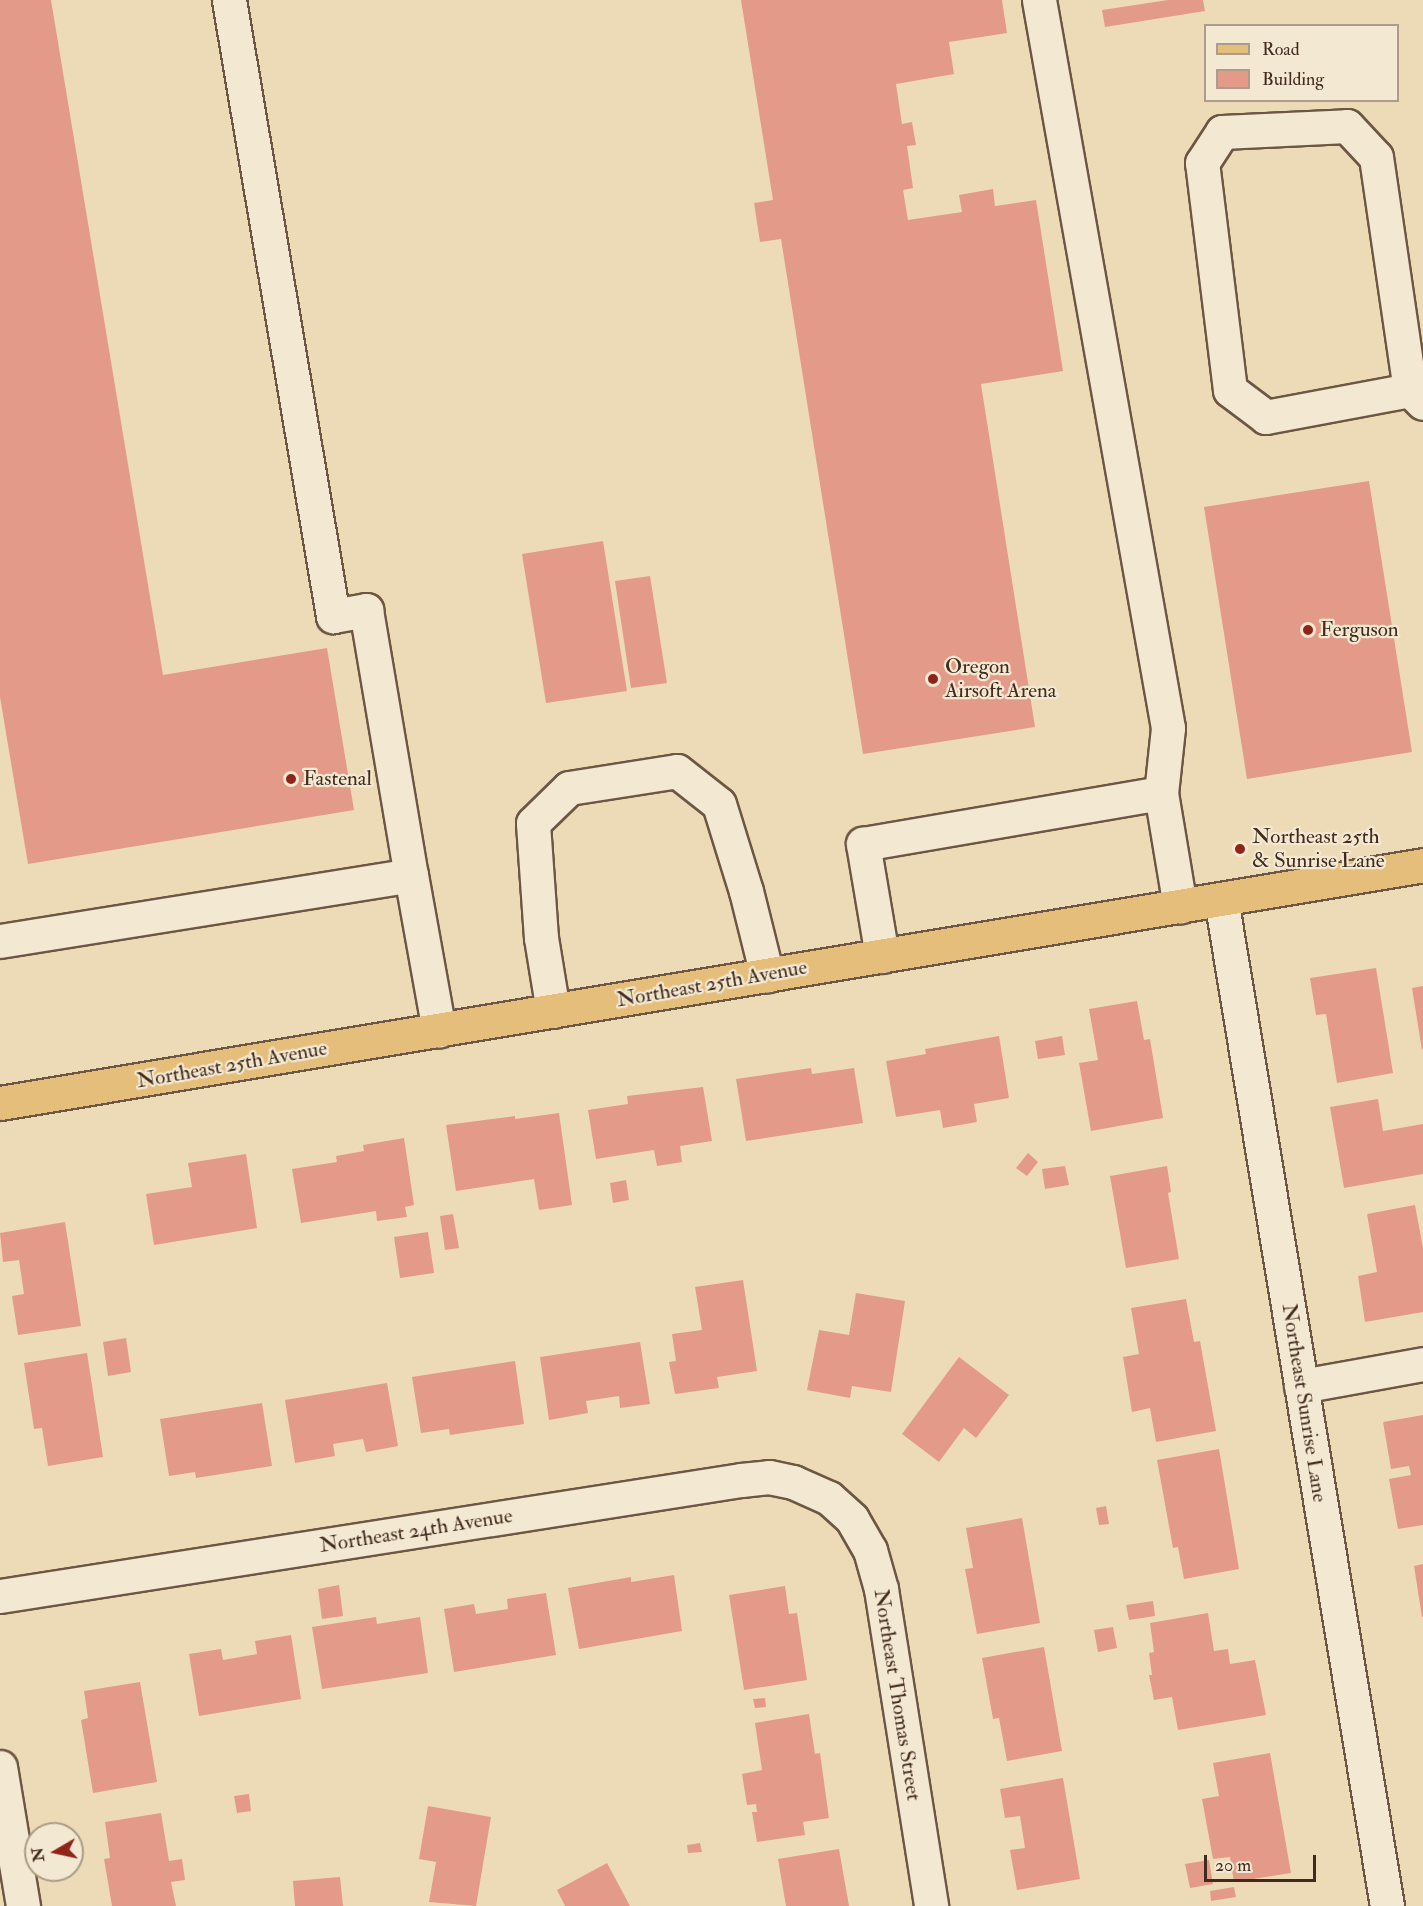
<!DOCTYPE html>
<html>
<head>
<meta charset="utf-8">
<style>
	body { margin:0 }
	#map { position:relative; width:1423px; height:1906px; overflow:hidden; background:#eddbb8; font-family:"IM FELL Double Pica",serif }
	div>[style] { position:absolute }
	[style*='--x'] { left:calc(var(--x)*1px); top:calc(var(--y)*1px); width:calc(var(--w)*1px); rotate:calc(var(--a)*1deg) }
	.building>* { inset:0; background:#e49a88 }
	.roads { filter:drop-shadow(2px 0 #6d5744) drop-shadow(-2px 0 #6d5744) drop-shadow(0 2px #6d5744) drop-shadow(0 -2px #6d5744) }
	.minor>* { height:33px; margin:-16.5px; padding:0 16.5px; transform-origin:16.5px; border-radius:16.5px; background:#f3e8d1 }
	.major>* { height:33px; margin:-16.5px; padding:0 16.5px; transform-origin:16.5px; border-radius:16.5px; background:#e6be7c }
	.dots>* { width:16px; height:16px; translate:-50% -50%; box-sizing:border-box; border:3px solid #f3e8d1; border-radius:50% }
	span { translate:-50% -50%; white-space:nowrap; text-align:center; line-height:1.15; -webkit-text-stroke:4.5px #f3e8d1; paint-order:stroke }
	.poi-label { font-size:21px; color:#422b1e }
	.left { translate:0 -50%; text-align:left }
	.street-label { font-size:21px; color:#422b1e }
	.legend { position:absolute; left:1204px; top:24px; width:195px; height:78px; box-sizing:border-box; background:#f3e8d1; border:2px solid #ac9c89; margin:0; padding:8px 10px; list-style:none; font-size:18px; color:#422b1e }
	.legend li { display:flex; align-items:center; gap:12px; height:30px }
	.legend b { width:30px; border:2px solid #ac9c89 }
	.north { position:absolute; left:24px; top:1822px; width:60px; height:60px; box-sizing:border-box; background:#f3e8d1; border:2px solid #ac9c89; border-radius:50%; rotate:261deg; font-size:16px; font-weight:700; line-height:24px; text-align:center; color:#422b1e }
	.north::after { content:''; display:block; margin:auto; width:21px; height:27px; background:#8f2418; clip-path:polygon(50% 0,100% 100%,50% 72%,0 100%) }
	.scale { position:absolute; left:1204px; top:1855px; width:112px; height:27px; box-sizing:border-box; border:3px solid #422b1e; border-top:0; padding-left:8px; font-size:18px; line-height:21px; white-space:nowrap; color:#422b1e; -webkit-text-stroke:4px #f3e8d1; paint-order:stroke }
</style>
</head>
<body>
<div id="map">
	<div class="building">
		<i style="clip-path:polygon(0 0,51px 0,163px 675px,327px 648px,354px 810px,28px 864px,0 697px)"></i>
		<i style="clip-path:polygon(741px 0,1002px 0,1007px 33px,949px 42px,954px 74px,896px 84px,902px 124px,912px 122px,916px 145px,907px 146px,913px 188px,903px 190px,908px 220px,962px 212px,959px 195px,993px 189px,995px 206px,1036px 200px,1063px 371px,981px 384px,1035px 727px,863px 754px,781px 239px,760px 242px,754px 203px,773px 200px)"></i>
		<i style="clip-path:polygon(1168px 0,1203px 0,1205px 11px,1105px 27px,1102px 10px)"></i>
		<i style="clip-path:polygon(1369px 481px,1412px 752px,1247px 779px,1204px 507px)"></i>
		<i style="clip-path:polygon(603px 541px,627px 691px,546px 703px,522px 554px)"></i>
		<i style="clip-path:polygon(650px 576px,667px 683px,631px 688px,615px 581px)"></i>
		<i style="clip-path:polygon(1376px 968px,1393px 1073px,1337px 1083px,1326px 1014px,1316px 1015px,1310px 978px)"></i>
		<i style="clip-path:polygon(1423px 986px,1423px 1049px,1422px 1050px,1412px 988px)"></i>
		<i style="clip-path:polygon(1137px 1001px,1144px 1040px,1150px 1039px,1163px 1118px,1091px 1131px,1079px 1063px,1098px 1060px,1089px 1009px)"></i>
		<i style="clip-path:polygon(999px 1036px,1009px 1098px,974px 1104px,977px 1122px,943px 1128px,940px 1110px,896px 1117px,886px 1061px,926px 1054px,925px 1049px)"></i>
		<i style="clip-path:polygon(1062px 1036px,1065px 1055px,1038px 1059px,1035px 1041px)"></i>
		<i style="clip-path:polygon(811px 1068px,812px 1074px,854px 1068px,863px 1123px,746px 1141px,736px 1079px)"></i>
		<i style="clip-path:polygon(703px 1087px,712px 1141px,680px 1146px,682px 1162px,657px 1166px,654px 1150px,596px 1159px,588px 1110px,628px 1104px,627px 1096px)"></i>
		<i style="clip-path:polygon(1378px 1099px,1383px 1131px,1423px 1124px,1423px 1174px,1344px 1188px,1330px 1107px)"></i>
		<i style="clip-path:polygon(559px 1113px,572px 1205px,539px 1210px,534px 1179px,456px 1191px,446px 1125px,515px 1116px,515px 1119px)"></i>
		<i style="clip-path:polygon(404px 1138px,414px 1205px,405px 1207px,407px 1217px,377px 1221px,376px 1211px,301px 1223px,292px 1169px,337px 1162px,336px 1156px,364px 1151px,363px 1145px)"></i>
		<i style="clip-path:polygon(1028px 1153px,1038px 1162px,1027px 1176px,1016px 1168px)"></i>
		<i style="clip-path:polygon(246px 1154px,257px 1228px,154px 1245px,146px 1194px,192px 1187px,188px 1163px)"></i>
		<i style="clip-path:polygon(1065px 1166px,1069px 1185px,1045px 1189px,1042px 1169px)"></i>
		<i style="clip-path:polygon(1167px 1166px,1171px 1192px,1168px 1193px,1179px 1259px,1126px 1268px,1110px 1176px)"></i>
		<i style="clip-path:polygon(626px 1180px,629px 1200px,613px 1203px,610px 1183px)"></i>
		<i style="clip-path:polygon(1415px 1205px,1423px 1248px,1423px 1312px,1365px 1322px,1358px 1276px,1377px 1272px,1367px 1214px)"></i>
		<i style="clip-path:polygon(453px 1214px,459px 1248px,445px 1250px,440px 1216px)"></i>
		<i style="clip-path:polygon(65px 1222px,81px 1326px,18px 1335px,12px 1296px,24px 1294px,19px 1260px,3px 1262px,0 1233px)"></i>
		<i style="clip-path:polygon(428px 1232px,434px 1273px,400px 1278px,394px 1237px)"></i>
		<i style="clip-path:polygon(743px 1280px,757px 1371px,717px 1377px,719px 1388px,675px 1394px,669px 1362px,676px 1361px,672px 1334px,702px 1330px,695px 1287px)"></i>
		<i style="clip-path:polygon(856px 1293px,905px 1301px,891px 1392px,852px 1386px,850px 1398px,807px 1390px,819px 1330px,849px 1335px)"></i>
		<i style="clip-path:polygon(1186px 1299px,1194px 1342px,1200px 1341px,1216px 1431px,1156px 1442px,1150px 1408px,1132px 1412px,1123px 1357px,1139px 1354px,1131px 1308px)"></i>
		<i style="clip-path:polygon(126px 1338px,131px 1372px,108px 1376px,103px 1342px)"></i>
		<i style="clip-path:polygon(640px 1342px,650px 1404px,620px 1408px,619px 1396px,586px 1401px,588px 1413px,549px 1420px,540px 1357px)"></i>
		<i style="clip-path:polygon(87px 1353px,103px 1457px,48px 1466px,42px 1428px,34px 1429px,24px 1363px)"></i>
		<i style="clip-path:polygon(959px 1357px,1009px 1395px,976px 1438px,964px 1428px,939px 1462px,902px 1434px)"></i>
		<i style="clip-path:polygon(515px 1361px,524px 1424px,450px 1435px,449px 1429px,421px 1433px,412px 1377px)"></i>
		<i style="clip-path:polygon(387px 1383px,398px 1446px,366px 1452px,363px 1439px,333px 1444px,335px 1456px,295px 1463px,285px 1400px)"></i>
		<i style="clip-path:polygon(262px 1403px,272px 1466px,196px 1478px,195px 1472px,169px 1476px,160px 1419px)"></i>
		<i style="clip-path:polygon(1423px 1415px,1423px 1525px,1398px 1529px,1389px 1479px,1411px 1475px,1409px 1466px,1391px 1469px,1383px 1422px)"></i>
		<i style="clip-path:polygon(1219px 1449px,1239px 1569px,1184px 1579px,1178px 1547px,1173px 1548px,1157px 1460px)"></i>
		<i style="clip-path:polygon(1106px 1506px,1109px 1524px,1099px 1525px,1096px 1508px)"></i>
		<i style="clip-path:polygon(1022px 1518px,1040px 1623px,977px 1634px,965px 1569px,973px 1568px,966px 1528px)"></i>
		<i style="clip-path:polygon(1423px 1564px,1423px 1617px,1422px 1617px,1414px 1566px)"></i>
		<i style="clip-path:polygon(674px 1575px,682px 1631px,579px 1649px,568px 1588px,631px 1577px,631px 1582px)"></i>
		<i style="clip-path:polygon(339px 1585px,343px 1616px,322px 1619px,318px 1589px)"></i>
		<i style="clip-path:polygon(785px 1586px,789px 1614px,797px 1613px,807px 1680px,744px 1690px,729px 1595px)"></i>
		<i style="clip-path:polygon(546px 1593px,556px 1655px,454px 1672px,444px 1609px,474px 1604px,476px 1614px,508px 1609px,507px 1599px)"></i>
		<i style="clip-path:polygon(1153px 1601px,1155px 1616px,1129px 1620px,1126px 1605px)"></i>
		<i style="clip-path:polygon(1208px 1613px,1214px 1651px,1228px 1649px,1230px 1664px,1255px 1660px,1266px 1715px,1178px 1730px,1172px 1697px,1154px 1700px,1149px 1675px,1152px 1675px,1149px 1653px,1154px 1652px,1150px 1623px)"></i>
		<i style="clip-path:polygon(376px 1617px,377px 1624px,420px 1617px,428px 1673px,322px 1689px,312px 1627px)"></i>
		<i style="clip-path:polygon(1113px 1627px,1117px 1648px,1098px 1652px,1094px 1630px)"></i>
		<i style="clip-path:polygon(291px 1635px,301px 1699px,199px 1716px,189px 1654px,221px 1649px,223px 1660px,257px 1654px,255px 1641px)"></i>
		<i style="clip-path:polygon(1044px 1647px,1062px 1751px,1007px 1761px,999px 1718px,993px 1719px,982px 1658px)"></i>
		<i style="clip-path:polygon(140px 1682px,157px 1782px,93px 1793px,81px 1720px,88px 1718px,84px 1691px)"></i>
		<i style="clip-path:polygon(765px 1698px,766px 1707px,755px 1708px,753px 1699px)"></i>
		<i style="clip-path:polygon(809px 1714px,815px 1754px,820px 1753px,829px 1818px,803px 1822px,805px 1835px,757px 1842px,752px 1812px,757px 1812px,756px 1804px,747px 1805px,742px 1774px,762px 1770px,755px 1723px)"></i>
		<i style="clip-path:polygon(1270px 1753px,1291px 1873px,1234px 1882px,1230px 1857px,1213px 1859px,1202px 1799px,1219px 1796px,1213px 1763px)"></i>
		<i style="clip-path:polygon(1063px 1778px,1080px 1879px,1017px 1890px,1010px 1850px,1025px 1848px,1020px 1816px,1005px 1818px,1000px 1789px)"></i>
		<i style="clip-path:polygon(249px 1794px,251px 1811px,237px 1813px,234px 1796px)"></i>
		<i style="clip-path:polygon(428px 1806px,491px 1817px,476px 1906px,429px 1902px,436px 1862px,419px 1859px)"></i>
		<i style="clip-path:polygon(161px 1813px,169px 1861px,182px 1859px,185px 1880px,171px 1882px,176px 1906px,112px 1906px,104px 1859px,110px 1858px,105px 1822px)"></i>
		<i style="clip-path:polygon(700px 1843px,702px 1852px,688px 1853px,687px 1845px)"></i>
		<i style="clip-path:polygon(839px 1849px,849px 1906px,786px 1906px,778px 1859px)"></i>
		<i style="clip-path:polygon(1209px 1860px,1213px 1884px,1190px 1888px,1185px 1864px)"></i>
		<i style="clip-path:polygon(607px 1863px,630px 1906px,565px 1906px,557px 1890px)"></i>
		<i style="clip-path:polygon(340px 1877px,343px 1906px,295px 1906px,293px 1881px)"></i>
		<i style="clip-path:polygon(1234px 1887px,1236px 1897px,1211px 1901px,1210px 1891px)"></i>
	</div>
	<div class="roads">
		<div class="minor">
			<i style="--x:229;--y:0;--w:625;--a:80.42"></i>
			<i style="--x:333;--y:616;--w:34;--a:-10"></i>
			<i style="--x:366;--y:610;--w:269;--a:80.4"></i>
			<i style="--x:1039;--y:0;--w:739;--a:79.95"></i>
			<i style="--x:1168;--y:728;--w:65;--a:96.1"></i>
			<i style="--x:1410;--y:390;--w:147;--a:169.4"></i>
			<i style="--x:1266;--y:417;--w:45;--a:-143.1"></i>
			<i style="--x:1230;--y:390;--w:229;--a:-97"></i>
			<i style="--x:1202;--y:163;--w:37;--a:-57"></i>
			<i style="--x:1222;--y:132;--w:125;--a:-2.7"></i>
			<i style="--x:1347;--y:126;--w:42;--a:46.9"></i>
			<i style="--x:1376;--y:157;--w:235;--a:81.7"></i>
			<i style="--x:1410;--y:390;--w:18;--a:45"></i>
			<i style="--x:1221;--y:899;--w:1021;--a:80.64"></i>
			<i style="--x:0;--y:941;--w:416;--a:-9.1"></i>
			<i style="--x:411;--y:875;--w:158;--a:79.8"></i>
			<i style="--x:882;--y:956;--w:114;--a:-99.6"></i>
			<i style="--x:863;--y:844;--w:302;--a:-9.7"></i>
			<i style="--x:1161;--y:793;--w:115;--a:80.5"></i>
			<i style="--x:553;--y:1011;--w:74;--a:-99.3"></i>
			<i style="--x:541;--y:938;--w:115;--a:-94"></i>
			<i style="--x:533;--y:823;--w:50;--a:-44.2"></i>
			<i style="--x:569;--y:788;--w:109;--a:-8.9"></i>
			<i style="--x:677;--y:771;--w:53;--a:38.2"></i>
			<i style="--x:719;--y:804;--w:91;--a:72.8"></i>
			<i style="--x:746;--y:891;--w:87;--a:76"></i>
			<i style="--x:1301;--y:1386;--w:124;--a:-10.2"></i>
			<i style="--x:0;--y:1596;--w:750;--a:-8.9"></i>
			<i style="--x:741;--y:1480;--w:28;--a:-6"></i>
			<i style="--x:769;--y:1477;--w:25;--a:12"></i>
			<i style="--x:793;--y:1482;--w:39;--a:24"></i>
			<i style="--x:829;--y:1498;--w:31;--a:42"></i>
			<i style="--x:852;--y:1519;--w:36;--a:60"></i>
			<i style="--x:870;--y:1550;--w:41;--a:74.2"></i>
			<i style="--x:881;--y:1589;--w:321;--a:81"></i>
			<i style="--x:0;--y:1767;--w:141;--a:80.6"></i>
		</div>
		<div class="major">
			<i style="--x:0;--y:1103;--w:1443;--a:-9.49"></i>
		</div>
	</div>
	<div class="dots">
		<i style="left:1308px;top:630px;background:#8f2418"></i>
		<i style="left:933px;top:679px;background:#8f2418"></i>
		<i style="left:291px;top:779px;background:#8f2418"></i>
		<i style="left:1240px;top:849px;background:#8f2418"></i>
	</div>
	<div class="poi-label">
		<span class="left" style="left:1320px;top:630px">Ferguson</span>
		<span class="left" style="left:945px;top:679px">Oregon<br>Airsoft Arena</span>
		<span class="left" style="left:303px;top:779px">Fastenal</span>
		<span class="left" style="left:1252px;top:849px">Northeast 25th<br>&amp; Sunrise Lane</span>
	</div>
	<div class="street-label">
		<span style="left:712px;top:984px;rotate:-10deg">Northeast 25th Avenue</span>
		<span style="left:232px;top:1065px;rotate:-10deg">Northeast 25th Avenue</span>
		<span style="left:1304px;top:1403px;rotate:81deg">Northeast Sunrise Lane</span>
		<span style="left:416px;top:1531px;rotate:-9deg">Northeast 24th Avenue</span>
		<span style="left:897px;top:1695px;rotate:81deg">Northeast Thomas Street</span>
	</div>
	<ul class="legend">
	<li><b style="height:8px;background:#e6be7c"></b>Road</li>
	<li><b style="height:16px;background:#e49a88"></b>Building</li>
	</ul>
	<div class="north">N</div>
	<div class="scale">20 m</div>
</div>
</body>
</html>
